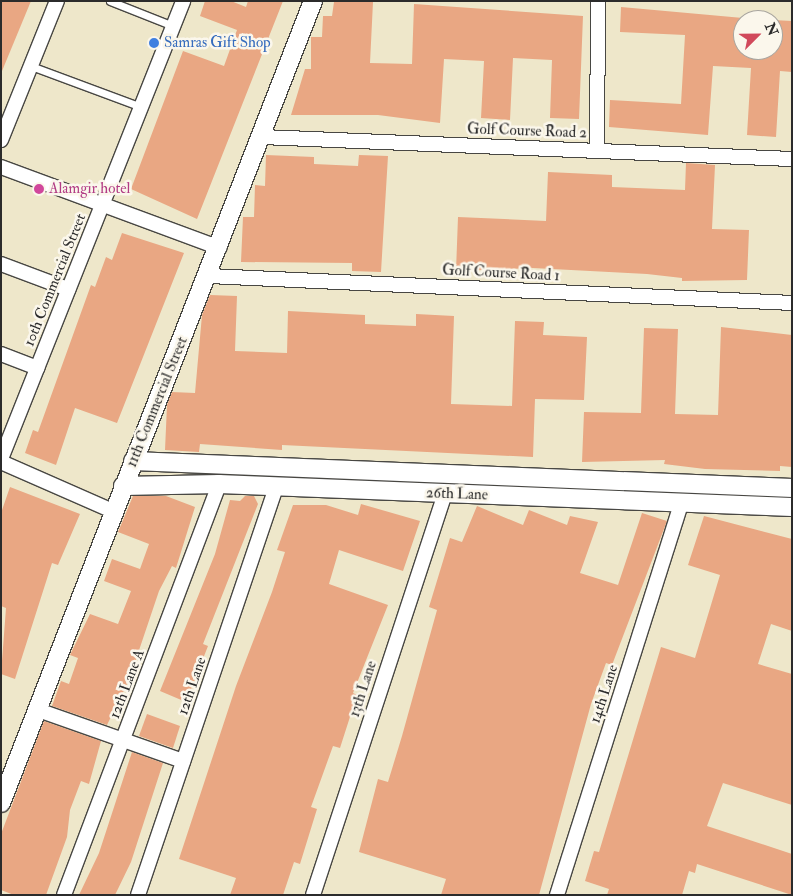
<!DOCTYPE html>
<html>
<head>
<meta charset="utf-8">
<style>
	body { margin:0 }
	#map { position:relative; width:793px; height:896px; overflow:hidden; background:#eee7ca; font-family:"IM FELL Double Pica",serif }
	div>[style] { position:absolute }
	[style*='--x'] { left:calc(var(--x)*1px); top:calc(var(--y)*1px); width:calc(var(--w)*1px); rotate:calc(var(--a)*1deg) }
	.building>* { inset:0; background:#e9a783 }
	.roads { filter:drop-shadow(1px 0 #484743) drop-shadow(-1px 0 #484743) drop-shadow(0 1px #484743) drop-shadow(0 -1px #484743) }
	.service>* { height:7px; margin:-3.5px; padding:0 3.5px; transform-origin:3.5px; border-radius:3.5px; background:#fff }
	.minor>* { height:14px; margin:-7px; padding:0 7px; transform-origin:7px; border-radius:7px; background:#fff }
	.tertiary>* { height:18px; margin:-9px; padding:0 9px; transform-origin:9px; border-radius:9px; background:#fff }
	.dots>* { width:14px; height:14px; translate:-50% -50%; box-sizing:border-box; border:2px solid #fbf7ec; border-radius:50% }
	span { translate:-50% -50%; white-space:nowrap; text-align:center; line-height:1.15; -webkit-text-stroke:5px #fbf7ec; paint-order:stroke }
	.shop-label { font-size:15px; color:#366cbe }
	.left { translate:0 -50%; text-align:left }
	.street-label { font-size:15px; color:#2b2b2b }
	.hotel-label { font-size:15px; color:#b23c85 }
	.frame { position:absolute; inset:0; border:2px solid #2b2b2b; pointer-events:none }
	.north { position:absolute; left:733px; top:10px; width:50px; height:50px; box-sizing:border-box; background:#fbf7ec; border:1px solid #a8a59f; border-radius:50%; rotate:67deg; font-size:14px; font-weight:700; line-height:20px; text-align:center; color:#2b2b2b }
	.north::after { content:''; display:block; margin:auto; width:18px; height:22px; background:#d1495b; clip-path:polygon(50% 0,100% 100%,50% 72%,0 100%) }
</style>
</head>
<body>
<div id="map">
	<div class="building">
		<i style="clip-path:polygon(1px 1px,31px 1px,2px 71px,1px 71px)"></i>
		<i style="clip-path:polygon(205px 1px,231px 1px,246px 7px,248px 1px,283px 1px,197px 219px,131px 189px,183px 51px,224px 66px,237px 30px,200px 16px)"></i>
		<i style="clip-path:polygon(334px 2px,373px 2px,370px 63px,412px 64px,414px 4px,583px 16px,579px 119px,550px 118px,552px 60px,513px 58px,510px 120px,481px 118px,484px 61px,444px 59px,440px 123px,378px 115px,291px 115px,305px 69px,311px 69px,311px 37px,322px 37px,323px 16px,332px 16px)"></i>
		<i style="clip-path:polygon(621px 7px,743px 18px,743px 50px,773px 50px,773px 20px,792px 21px,792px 72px,780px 71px,776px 137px,747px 135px,751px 68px,713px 66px,708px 135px,609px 127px,610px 100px,681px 104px,685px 35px,620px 32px)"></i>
		<i style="clip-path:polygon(266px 155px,314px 157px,314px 164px,358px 166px,359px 155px,388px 156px,381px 272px,352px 271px,352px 263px,241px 262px,243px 217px,254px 217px,255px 185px,265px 186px)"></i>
		<i style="clip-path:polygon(686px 163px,715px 165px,712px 229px,749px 230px,747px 280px,682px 281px,682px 278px,647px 274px,533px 268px,456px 271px,458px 217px,546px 221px,548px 172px,612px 175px,612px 187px,685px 190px)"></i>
		<i style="clip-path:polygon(122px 233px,184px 253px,117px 423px,75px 408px,56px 465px,25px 453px,33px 430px,38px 432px,91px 285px,95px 287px,106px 257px,112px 260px)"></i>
		<i style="clip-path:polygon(210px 295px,237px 296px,235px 351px,287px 353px,288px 311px,365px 315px,365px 324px,416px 326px,416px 314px,454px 316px,451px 404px,512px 406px,515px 321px,544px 322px,543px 335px,587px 337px,584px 400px,535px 399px,533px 457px,282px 445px,282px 450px,200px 444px,199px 452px,165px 450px,167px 405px,172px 392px,195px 393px,202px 315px)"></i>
		<i style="clip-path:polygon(721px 327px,792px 335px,792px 467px,780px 466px,780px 471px,705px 469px,664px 464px,665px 460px,582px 462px,584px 412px,641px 413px,644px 328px,678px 329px,675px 414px,718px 415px)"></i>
		<i style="clip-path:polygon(10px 487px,80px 514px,58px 565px,52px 563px,15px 679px,1px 674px,6px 608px,1px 606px,1px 513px)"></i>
		<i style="clip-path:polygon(133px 496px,166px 496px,195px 507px,176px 568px,172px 566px,159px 591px,129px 680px,107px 725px,52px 706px,61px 681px,69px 684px,78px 658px,70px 655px,90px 614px,118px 624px,131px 591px,104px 581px,112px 559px,140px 569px,149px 544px,118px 532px)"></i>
		<i style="clip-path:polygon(245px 496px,254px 496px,258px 504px,203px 644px,208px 646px,186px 702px,160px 691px,215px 554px,230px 500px,240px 501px)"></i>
		<i style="clip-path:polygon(361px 504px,420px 521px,403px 571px,339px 550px,329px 584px,388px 605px,353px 693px,357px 695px,340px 748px,333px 746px,311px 807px,317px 809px,300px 864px,294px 862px,283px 895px,230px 895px,236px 878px,179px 859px,236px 686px,272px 592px,285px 552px,277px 550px,293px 505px,326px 505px,358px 515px)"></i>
		<i style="clip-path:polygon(477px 506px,523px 525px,529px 510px,567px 525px,570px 516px,598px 522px,580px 573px,618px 585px,642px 513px,667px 521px,612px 665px,606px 663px,591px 704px,539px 895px,441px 895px,446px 879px,359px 852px,378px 779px,388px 782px,402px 736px,437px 610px,429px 607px,450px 538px,462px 542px)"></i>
		<i style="clip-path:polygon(704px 516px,792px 539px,792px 631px,771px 624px,758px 664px,792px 674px,792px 805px,723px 783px,707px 826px,792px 854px,792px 895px,697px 864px,695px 873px,689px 871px,682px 895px,607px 895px,609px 889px,585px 881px,594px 851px,599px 852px,661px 647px,695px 658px,720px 575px,688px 565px)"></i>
		<i style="clip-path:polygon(147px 714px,180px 726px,173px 748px,139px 736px)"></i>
		<i style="clip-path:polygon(44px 721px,101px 741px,89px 784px,81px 781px,70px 810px,67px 837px,46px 895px,14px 895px,1px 890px,1px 834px)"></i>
		<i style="clip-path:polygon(132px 752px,163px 763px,131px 862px,115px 895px,79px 895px,99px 853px)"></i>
	</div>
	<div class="roads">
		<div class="service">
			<i style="--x:110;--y:1;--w:68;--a:21.6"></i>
			<i style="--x:31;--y:66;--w:117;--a:20.4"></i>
		</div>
		<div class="minor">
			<i style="--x:262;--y:137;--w:530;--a:2.38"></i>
			<i style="--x:1;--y:140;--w:150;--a:-68.1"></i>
			<i style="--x:597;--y:150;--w:149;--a:-89.6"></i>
			<i style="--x:1;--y:167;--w:233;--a:20.3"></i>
			<i style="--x:1;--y:264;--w:72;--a:20.5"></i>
			<i style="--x:209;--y:276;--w:584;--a:2.65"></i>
			<i style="--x:1;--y:354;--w:39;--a:21"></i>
			<i style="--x:1;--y:459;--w:493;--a:-68.3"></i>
			<i style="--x:1;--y:462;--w:124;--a:23.7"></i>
			<i style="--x:38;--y:710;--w:154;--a:19.4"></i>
			<i style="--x:64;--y:895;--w:439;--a:-69.3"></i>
			<i style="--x:138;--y:895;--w:431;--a:-71.3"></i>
			<i style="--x:313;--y:895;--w:423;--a:-71.8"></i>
			<i style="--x:557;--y:895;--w:412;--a:-72.4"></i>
		</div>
		<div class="tertiary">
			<i style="--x:133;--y:461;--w:660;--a:2.35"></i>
			<i style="--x:123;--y:486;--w:96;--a:-1.2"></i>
			<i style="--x:219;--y:484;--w:573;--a:2.3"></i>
			<i style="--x:1;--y:803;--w:861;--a:-68.74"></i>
		</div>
	</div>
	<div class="dots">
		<i style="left:154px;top:43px;background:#3f7fe0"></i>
		<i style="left:39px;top:189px;background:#d1479c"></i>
	</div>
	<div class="shop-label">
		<span class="left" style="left:164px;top:43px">Samras Gift Shop</span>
	</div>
	<div class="street-label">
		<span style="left:527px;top:131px;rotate:2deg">Golf Course Road 2</span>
		<span style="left:501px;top:273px;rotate:3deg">Golf Course Road 1</span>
		<span style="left:55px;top:280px;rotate:-68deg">10th Commercial Street</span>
		<span style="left:157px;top:402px;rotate:-68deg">11th Commercial Street</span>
		<span style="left:457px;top:494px;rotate:2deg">26th Lane</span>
		<span style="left:127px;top:684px;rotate:-69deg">12th Lane A</span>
		<span style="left:192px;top:686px;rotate:-71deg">12th Lane</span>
		<span style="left:363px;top:689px;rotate:-72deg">13th Lane</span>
		<span style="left:604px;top:694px;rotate:-72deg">14th Lane</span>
	</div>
	<div class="hotel-label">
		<span class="left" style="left:49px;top:189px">Alamgir hotel</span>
	</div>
	<div class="frame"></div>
	<div class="north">N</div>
</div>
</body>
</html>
